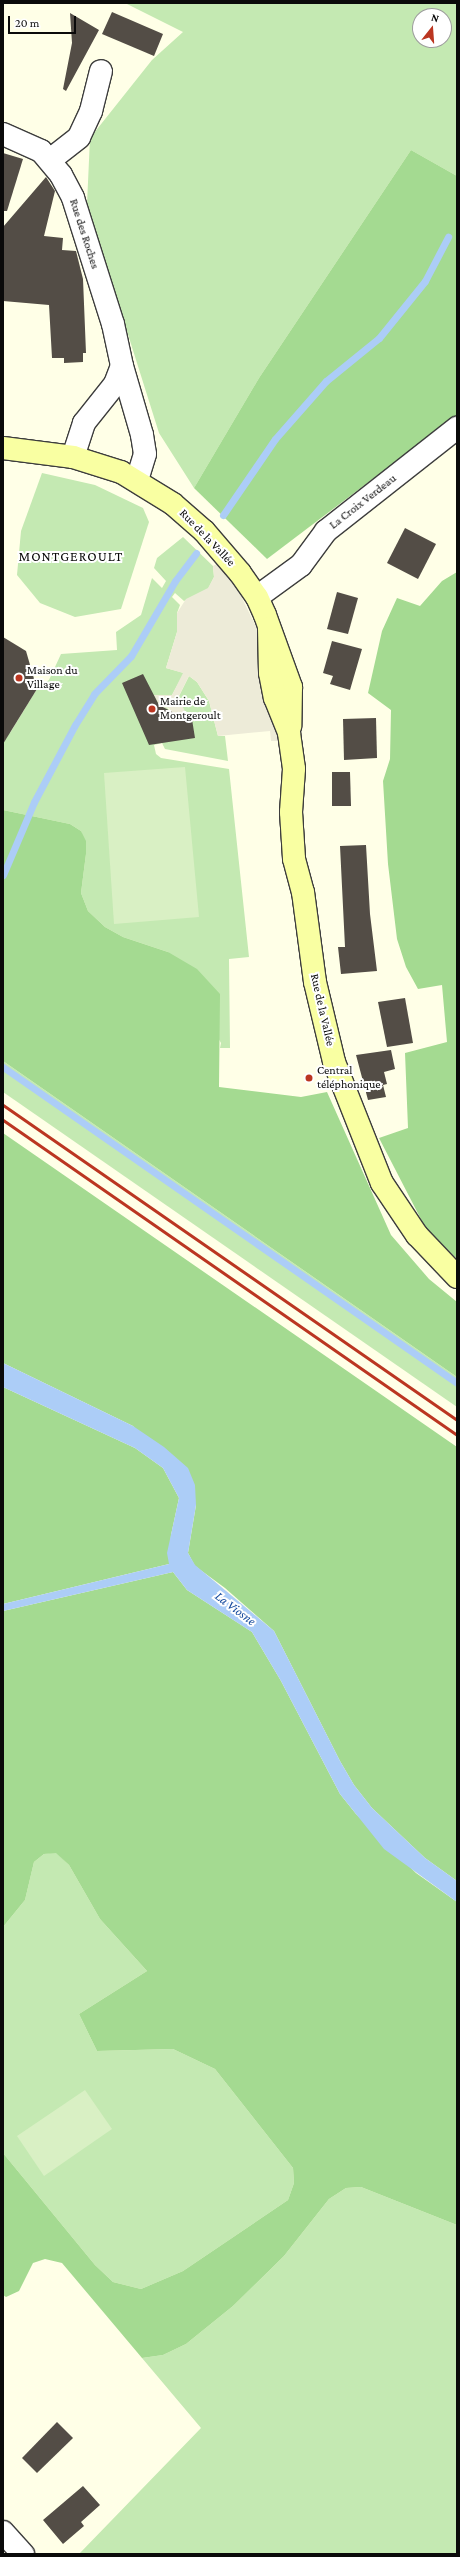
<!DOCTYPE html>
<html>
<head>
<meta charset="utf-8">
<style>
	body { margin:0 }
	#map { position:relative; width:460px; height:2557px; overflow:hidden; background:#ffffe7; font-family:"Crimson Pro",serif }
	div>[style] { position:absolute }
	[style*='--x'] { left:calc(var(--x)*1px); top:calc(var(--y)*1px); width:calc(var(--w)*1px); rotate:calc(var(--a)*1deg) }
	.green>* { inset:0; background:#c4e9b2 }
	.forest>* { inset:0; background:#a4da91 }
	.pitch>* { inset:0; background:#d9f0c4 }
	.plaza>* { inset:0; background:#edebd8 }
	.water>* { inset:0; background:#accdf7 }
	.stream>* { height:7px; margin:-3.5px; padding:0 3.5px; transform-origin:3.5px; border-radius:3.5px; background:#accdf7 }
	.building>* { inset:0; background:#534d46 }
	.roads { filter:drop-shadow(1px 0 #3d3d3d) drop-shadow(-1px 0 #3d3d3d) drop-shadow(0 1px #3d3d3d) drop-shadow(0 -1px #3d3d3d) }
	.minor>* { height:22px; margin:-11px; padding:0 11px; transform-origin:11px; border-radius:11px; background:#fff }
	.secondary>* { height:22px; margin:-11px; padding:0 11px; transform-origin:11px; border-radius:11px; background:#f9ffa2 }
	.rail>* { height:3px; margin:-1.5px; padding:0 1.5px; transform-origin:1.5px; border-radius:1.5px; background:#bb3621 }
	.dots>* { width:11px; height:11px; translate:-50% -50%; box-sizing:border-box; border:2px solid #fff; border-radius:50% }
	span { translate:-50% -50%; white-space:nowrap; text-align:center; line-height:1.15; -webkit-text-stroke:4px #fff; paint-order:stroke }
	.street-label { font-size:12px; color:#0a0a0a }
	.poi-label { font-size:12px; color:#0a0a0a }
	.left { translate:0 -50%; text-align:left }
	.water-label { font-size:13px; color:#13489c; font-style:italic }
	.quarter-label { font-size:14px; color:#0a0a0a; letter-spacing:1px }
	.frame { position:absolute; inset:0; border:4px solid #0a0a0a; pointer-events:none }
	.north { position:absolute; left:412px; top:8px; width:40px; height:40px; box-sizing:border-box; background:#fff; border:1px solid #9d9d9d; border-radius:50%; rotate:17deg; font-size:11px; font-weight:700; line-height:16px; text-align:center; color:#0a0a0a }
	.north::after { content:''; display:block; margin:auto; width:14px; height:18px; background:#bb3621; clip-path:polygon(50% 0,100% 100%,50% 72%,0 100%) }
	.scale { position:absolute; left:8px; top:16px; width:68px; height:18px; box-sizing:border-box; border:2px solid #0a0a0a; border-top:0; padding-left:5px; font-size:12px; line-height:14px; white-space:nowrap; color:#0a0a0a; -webkit-text-stroke:3px #fff; paint-order:stroke }
</style>
</head>
<body>
<div id="map">
	<div class="green">
		<i style="clip-path:polygon(evenodd,125px 3px,457px 3px,457px 176px,411px 150px,259px 378px,194px 488px,159px 433px,87px 204px,90px 138px,152px 60px,183px 32px,125px 3px,420px 16px,444px 16px,444px 40px,420px 40px,420px 16px)"></i>
		<i style="clip-path:polygon(42px 473px,95px 485px,143px 508px,149px 522px,121px 609px,75px 617px,40px 603px,17px 575px,21px 531px)"></i>
		<i style="clip-path:polygon(183px 537px,213px 566px,214px 577px,208px 589px,184px 601px,175px 593px,172px 597px,180px 605px,177px 613px,177px 632px,166px 668px,184px 673px,172px 695px,154px 695px,174px 715px,182px 701px,178px 698px,189px 676px,197px 682px,209px 701px,218px 736px,225px 736px,228px 761px,165px 749px,162px 743px,154px 745px,156px 754px,161px 758px,229px 769px,249px 957px,229px 959px,230px 1048px,220px 1048px,221px 1043px,168px 952px,123px 937px,105px 927px,88px 911px,81px 893px,86px 854px,81px 831px,70px 824px,3px 810px,3px 729px,10px 733px,37px 689px,49px 680px,61px 654px,117px 650px,116px 632px,141px 615px,152px 578px,162px 588px,166px 581px,154px 568px,157px 558px)"></i>
		<i style="clip-path:polygon(3px 1061px,457px 1377px,457px 1407px,3px 1092px)"></i>
		<i style="clip-path:polygon(56px 1852px,69px 1865px,100px 1919px,147px 1971px,79px 2014px,97px 2051px,173px 2049px,215px 2069px,293px 2168px,294px 2183px,288px 2200px,183px 2271px,141px 2289px,113px 2282px,95px 2265px,3px 2153px,3px 1927px,25px 1900px,34px 1862px,44px 1854px)"></i>
		<i style="clip-path:polygon(361px 2187px,457px 2225px,457px 2554px,79px 2554px,201px 2428px,142px 2358px,163px 2355px,186px 2344px,233px 2306px,284px 2256px,329px 2199px,346px 2188px)"></i>
	</div>
	<div class="forest">
		<i style="clip-path:polygon(411px 150px,457px 176px,457px 415px,267px 559px,194px 488px,259px 378px)"></i>
		<i style="clip-path:polygon(457px 572px,457px 1259px,425px 1227px,379px 1138px,408px 1128px,405px 1053px,447px 1042px,442px 985px,418px 989px,406px 967px,397px 939px,388px 864px,383px 781px,390px 759px,391px 710px,368px 693px,382px 631px,397px 598px,420px 606px,442px 581px)"></i>
		<i style="clip-path:polygon(3px 810px,70px 824px,81px 831px,86px 841px,86px 854px,81px 893px,88px 911px,105px 927px,123px 937px,168px 952px,197px 969px,220px 994px,219px 1087px,301px 1097px,327px 1092px,391px 1235px,429px 1279px,457px 1302px,457px 1377px,3px 1061px)"></i>
		<i style="clip-path:polygon(3px 1133px,457px 1447px,457px 1881px,425px 1858px,372px 1808px,354px 1785px,340px 1761px,274px 1631px,225px 1588px,195px 1566px,188px 1553px,196px 1505px,133px 1426px,3px 1363px)"></i>
		<i style="clip-path:polygon(3px 1387px,135px 1448px,163px 1468px,179px 1498px,171px 1535px,169px 1564px,3px 1604px)"></i>
		<i style="clip-path:polygon(173px 1572px,187px 1590px,252px 1632px,281px 1681px,340px 1794px,356px 1814px,416px 1873px,457px 1902px,457px 2225px,361px 2187px,346px 2188px,329px 2199px,284px 2256px,233px 2306px,186px 2344px,163px 2355px,142px 2358px,62px 2263px,45px 2259px,33px 2263px,19px 2291px,6px 2297px,3px 2295px,3px 2153px,95px 2265px,113px 2282px,141px 2289px,183px 2271px,288px 2200px,294px 2183px,293px 2168px,215px 2069px,173px 2049px,97px 2051px,79px 2014px,147px 1971px,100px 1919px,69px 1865px,56px 1853px,44px 1854px,34px 1862px,25px 1900px,3px 1927px,3px 1611px)"></i>
	</div>
	<div class="pitch">
		<i style="clip-path:polygon(185px 767px,199px 917px,114px 924px,104px 773px)"></i>
		<i style="clip-path:polygon(85px 2090px,112px 2129px,44px 2176px,17px 2136px)"></i>
	</div>
	<div class="plaza">
		<i style="clip-path:polygon(218px 563px,241px 596px,261px 637px,279px 738px,277px 741px,271px 741px,270px 731px,218px 736px,209px 701px,197px 682px,189px 676px,178px 698px,186px 713px,174px 716px,169px 708px,160px 707px,154px 695px,172px 695px,183px 673px,166px 668px,177px 632px,177px 613px,186px 599px,208px 588px,214px 577px,213px 566px)"></i>
	</div>
	<div class="water">
		<i style="clip-path:polygon(3px 1363px,133px 1426px,164px 1447px,188px 1468px,195px 1485px,196px 1505px,188px 1553px,195px 1565px,274px 1631px,340px 1761px,354px 1785px,372px 1808px,425px 1858px,457px 1881px,457px 1902px,384px 1849px,340px 1794px,281px 1681px,252px 1632px,187px 1590px,173px 1572px,3px 1611px,3px 1604px,169px 1564px,167px 1553px,179px 1498px,163px 1468px,135px 1448px,3px 1387px)"></i>
	</div>
	<div class="stream">
		<i style="--x:223;--y:515;--w:92;--a:-55.6"></i>
		<i style="--x:275;--y:439;--w:77;--a:-48.7"></i>
		<i style="--x:326;--y:381;--w:68;--a:-39.1"></i>
		<i style="--x:379;--y:338;--w:73;--a:-51.1"></i>
		<i style="--x:425;--y:281;--w:50;--a:-62.4"></i>
		<i style="--x:3;--y:875;--w:79;--a:-67"></i>
		<i style="--x:34;--y:802;--w:87;--a:-62"></i>
		<i style="--x:75;--y:725;--w:36;--a:-58"></i>
		<i style="--x:94;--y:694;--w:53;--a:-45.8"></i>
		<i style="--x:131;--y:656;--w:87;--a:-59.6"></i>
		<i style="--x:175;--y:581;--w:35;--a:-53"></i>
		<i style="--x:3;--y:1067;--w:553;--a:34.84"></i>
	</div>
	<div class="building">
		<i style="clip-path:polygon(112px 12px,163px 34px,154px 56px,102px 34px)"></i>
		<i style="clip-path:polygon(70px 13px,99px 30px,66px 91px,63px 89px,72px 43px)"></i>
		<i style="clip-path:polygon(3px 153px,23px 159px,7px 211px,3px 211px)"></i>
		<i style="clip-path:polygon(46px 177px,55px 191px,44px 236px,63px 238px,62px 250px,76px 251px,83px 279px,86px 353px,83px 353px,83px 362px,64px 363px,64px 358px,52px 358px,49px 305px,3px 301px,3px 227px)"></i>
		<i style="clip-path:polygon(405px 528px,436px 544px,418px 579px,387px 563px)"></i>
		<i style="clip-path:polygon(337px 592px,358px 598px,348px 634px,327px 629px)"></i>
		<i style="clip-path:polygon(3px 637px,26px 651px,37px 689px,3px 744px)"></i>
		<i style="clip-path:polygon(332px 641px,362px 649px,350px 690px,330px 684px,333px 676px,323px 673px)"></i>
		<i style="clip-path:polygon(143px 674px,159px 705px,178px 715px,191px 713px,195px 738px,149px 745px,122px 683px)"></i>
		<i style="clip-path:polygon(376px 718px,377px 758px,344px 760px,343px 719px)"></i>
		<i style="clip-path:polygon(332px 772px,350px 772px,351px 806px,332px 806px)"></i>
		<i style="clip-path:polygon(366px 845px,370px 914px,377px 971px,341px 974px,338px 947px,345px 947px,340px 846px)"></i>
		<i style="clip-path:polygon(405px 998px,413px 1043px,387px 1047px,378px 1002px)"></i>
		<i style="clip-path:polygon(391px 1050px,395px 1069px,384px 1072px,387px 1084px,383px 1085px,386px 1097px,368px 1100px,356px 1055px)"></i>
		<i style="clip-path:polygon(57px 2422px,73px 2438px,37px 2473px,22px 2458px)"></i>
		<i style="clip-path:polygon(83px 2486px,100px 2505px,81px 2522px,84px 2526px,63px 2544px,43px 2520px)"></i>
	</div>
	<div class="roads">
		<div class="minor">
			<i style="--x:3;--y:134;--w:42;--a:24.1"></i>
			<i style="--x:41;--y:151;--w:31;--a:50"></i>
			<i style="--x:61;--y:175;--w:26;--a:62"></i>
			<i style="--x:73;--y:198;--w:132;--a:72.4"></i>
			<i style="--x:113;--y:324;--w:43;--a:77.9"></i>
			<i style="--x:122;--y:366;--w:72;--a:73.8"></i>
			<i style="--x:142;--y:435;--w:19;--a:81"></i>
			<i style="--x:145;--y:454;--w:27;--a:107"></i>
			<i style="--x:50;--y:160;--w:37;--a:-38"></i>
			<i style="--x:79;--y:137;--w:29;--a:-65"></i>
			<i style="--x:91;--y:111;--w:41;--a:-76"></i>
			<i style="--x:73;--y:457;--w:36;--a:-72"></i>
			<i style="--x:84;--y:423;--w:50;--a:-51.5"></i>
			<i style="--x:115;--y:384;--w:19;--a:-69"></i>
			<i style="--x:257;--y:597;--w:54;--a:-36"></i>
			<i style="--x:301;--y:565;--w:42;--a:-53.7"></i>
			<i style="--x:326;--y:531;--w:167;--a:-38.2"></i>
			<i style="--x:3;--y:2532;--w:30;--a:48"></i>
		</div>
		<div class="secondary">
			<i style="--x:3;--y:448;--w:71;--a:7.3"></i>
			<i style="--x:73;--y:457;--w:50;--a:17.4"></i>
			<i style="--x:121;--y:472;--w:61;--a:31.6"></i>
			<i style="--x:173;--y:504;--w:41;--a:41.1"></i>
			<i style="--x:204;--y:531;--w:55;--a:49.4"></i>
			<i style="--x:240;--y:573;--w:29;--a:55"></i>
			<i style="--x:257;--y:597;--w:20;--a:66"></i>
			<i style="--x:265;--y:615;--w:77;--a:70.1"></i>
			<i style="--x:291;--y:687;--w:39;--a:91"></i>
			<i style="--x:269;--y:628;--w:45;--a:88.7"></i>
			<i style="--x:270;--y:673;--w:25;--a:79"></i>
			<i style="--x:275;--y:698;--w:38;--a:68"></i>
			<i style="--x:289;--y:733;--w:36;--a:82"></i>
			<i style="--x:294;--y:769;--w:43;--a:94"></i>
			<i style="--x:291;--y:812;--w:47;--a:86.3"></i>
			<i style="--x:294;--y:859;--w:34;--a:75"></i>
			<i style="--x:303;--y:892;--w:91;--a:82.4"></i>
			<i style="--x:315;--y:982;--w:82;--a:76.6"></i>
			<i style="--x:334;--y:1062;--w:130;--a:68.4"></i>
			<i style="--x:382;--y:1183;--w:63;--a:56.1"></i>
			<i style="--x:417;--y:1235;--w:58;--a:46.4"></i>
		</div>
	</div>
	<div class="rail">
		<i style="--x:3;--y:1105;--w:553;--a:34.75"></i>
		<i style="--x:3;--y:1120;--w:553;--a:34.75"></i>
	</div>
	<div class="dots">
		<i style="left:19px;top:678px;background:#bb3621"></i>
		<i style="left:152px;top:709px;background:#bb3621"></i>
		<i style="left:309px;top:1078px;background:#bb3621"></i>
	</div>
	<div class="street-label">
		<span style="left:84px;top:234px;rotate:72deg">Rue des Roches</span>
		<span style="left:363px;top:502px;rotate:-38deg">La Croix Verdeau</span>
		<span style="left:207px;top:538px;rotate:46deg">Rue de la Vallée</span>
		<span style="left:322px;top:1010px;rotate:77deg">Rue de la Vallée</span>
	</div>
	<div class="poi-label">
		<span class="left" style="left:27px;top:678px">Maison du<br>Village</span>
		<span class="left" style="left:160px;top:709px">Mairie de<br>Montgeroult</span>
		<span class="left" style="left:317px;top:1078px">Central<br>téléphonique</span>
	</div>
	<div class="water-label">
		<span style="left:235px;top:1609px;rotate:37deg">La Viosne</span>
	</div>
	<div class="quarter-label">
		<span style="left:71px;top:556px">MONTGEROULT</span>
	</div>
	<div class="frame"></div>
	<div class="north">N</div>
	<div class="scale">20 m</div>
</div>
</body>
</html>
